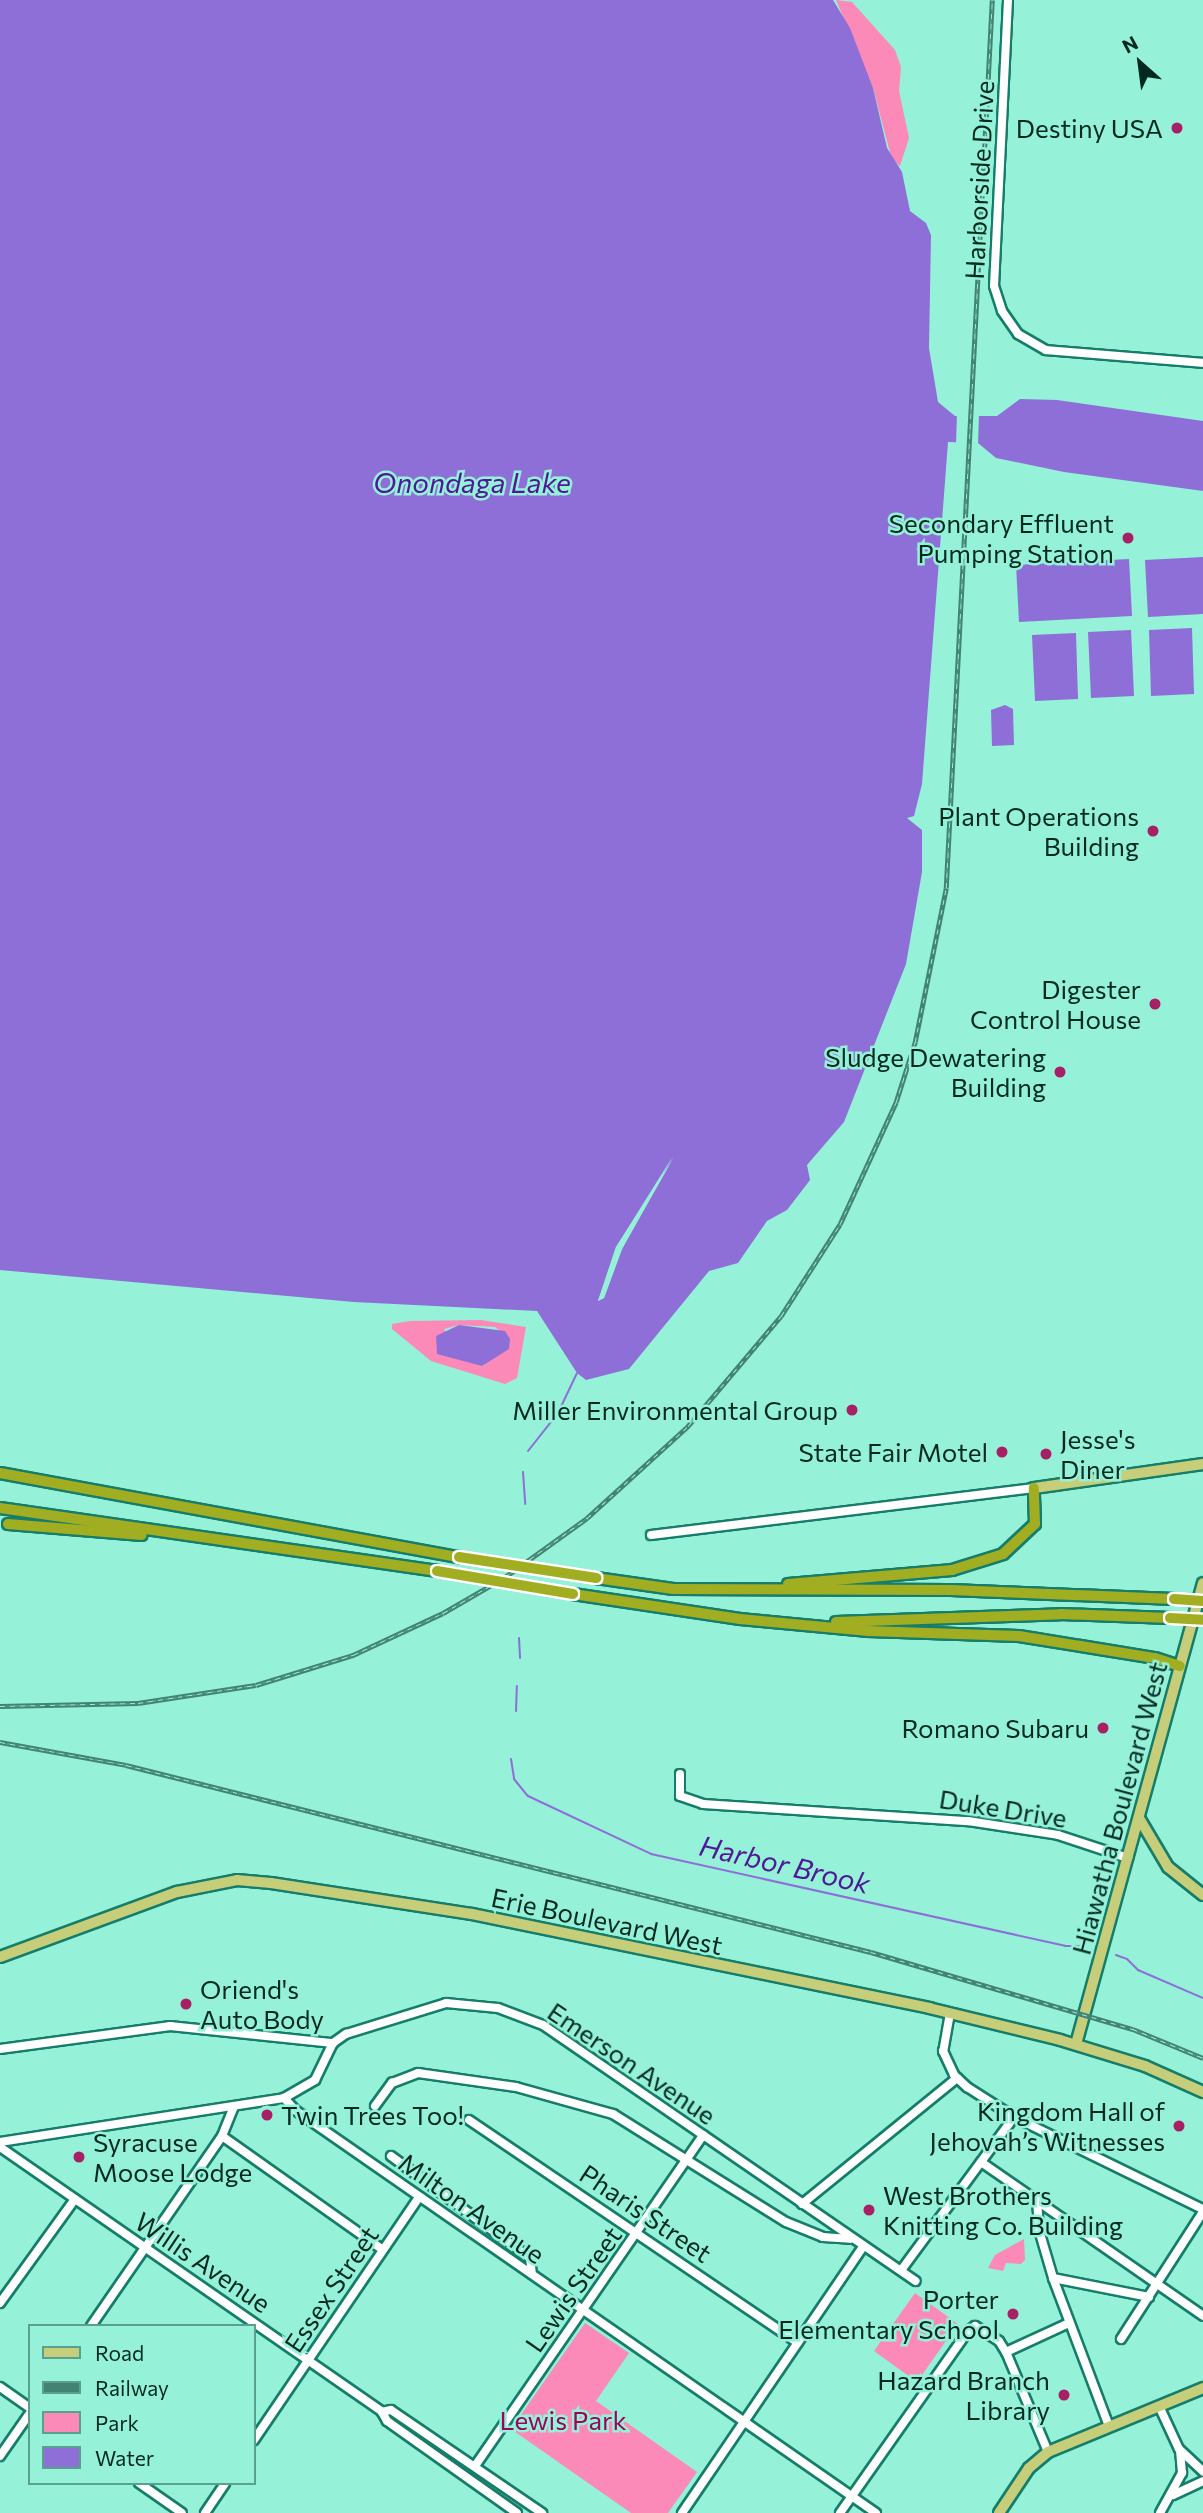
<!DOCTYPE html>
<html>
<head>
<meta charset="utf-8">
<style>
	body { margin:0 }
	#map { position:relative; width:1203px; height:2513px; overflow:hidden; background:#95f1d8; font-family:Commissioner,sans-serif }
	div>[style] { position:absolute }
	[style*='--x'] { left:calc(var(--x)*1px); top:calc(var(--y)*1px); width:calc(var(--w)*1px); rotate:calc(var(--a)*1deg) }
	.green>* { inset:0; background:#fb8ab9 }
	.water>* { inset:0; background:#8e6fd7 }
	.pier>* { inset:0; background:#95f1d8 }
	.stream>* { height:2px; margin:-1px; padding:0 1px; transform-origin:1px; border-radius:1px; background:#8e6fd7 }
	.roads { filter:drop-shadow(2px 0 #157d69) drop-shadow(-2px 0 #157d69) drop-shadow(0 2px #157d69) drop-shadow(0 -2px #157d69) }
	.minor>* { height:8px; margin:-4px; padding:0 4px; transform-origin:4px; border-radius:4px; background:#fff }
	.major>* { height:10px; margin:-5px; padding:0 5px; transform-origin:5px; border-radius:5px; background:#c7ce7a }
	.highway>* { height:10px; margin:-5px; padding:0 5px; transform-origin:5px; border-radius:5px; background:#a1ae22 }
	.rail>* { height:4.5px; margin-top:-2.25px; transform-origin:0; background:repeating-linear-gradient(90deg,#95f1d8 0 5px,#438373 0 10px); box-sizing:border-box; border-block:2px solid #438373 }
	.bridges { filter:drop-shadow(2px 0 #fff) drop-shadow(-2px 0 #fff) drop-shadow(0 2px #fff) drop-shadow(0 -2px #fff) }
	.highway-bridge>* { height:10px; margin:-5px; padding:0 5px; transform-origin:5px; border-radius:5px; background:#a1ae22 }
	.dots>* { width:19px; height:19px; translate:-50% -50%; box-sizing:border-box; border:4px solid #95f1d8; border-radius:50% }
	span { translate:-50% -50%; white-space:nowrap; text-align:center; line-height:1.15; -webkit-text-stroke:5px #95f1d8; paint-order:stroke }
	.poi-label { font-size:26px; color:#002920 }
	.right { translate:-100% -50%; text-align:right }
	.left { translate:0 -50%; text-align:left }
	.street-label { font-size:26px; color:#002920 }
	.park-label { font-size:26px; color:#9c045b }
	.water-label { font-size:28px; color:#4e1896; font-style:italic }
	.legend { position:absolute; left:28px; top:2324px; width:228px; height:161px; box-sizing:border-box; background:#95f1d8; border:2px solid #59a18e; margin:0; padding:9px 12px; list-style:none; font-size:21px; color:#002920 }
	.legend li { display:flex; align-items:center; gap:14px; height:35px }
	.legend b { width:35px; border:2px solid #59a18e }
	.north { position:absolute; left:1105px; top:28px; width:70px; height:70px; -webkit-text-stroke:5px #95f1d8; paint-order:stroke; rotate:332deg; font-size:19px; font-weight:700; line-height:28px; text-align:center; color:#002920 }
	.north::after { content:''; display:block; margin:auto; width:24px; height:32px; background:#002920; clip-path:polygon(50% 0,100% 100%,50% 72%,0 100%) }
</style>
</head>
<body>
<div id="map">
	<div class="green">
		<i style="clip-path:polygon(836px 0,852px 2px,895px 50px,901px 67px,899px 91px,909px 138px,900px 166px,892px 160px,873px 88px)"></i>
		<i style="clip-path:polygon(evenodd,481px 1320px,526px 1327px,517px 1378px,505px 1384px,431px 1361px,392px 1329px,392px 1324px,410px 1321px,481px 1320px,459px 1325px,495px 1327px,510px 1339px,483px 1366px,468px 1361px,444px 1329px,459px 1325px)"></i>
		<i style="clip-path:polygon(1024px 2239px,1025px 2260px,1021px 2264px,1006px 2263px,1003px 2271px,988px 2268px,995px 2255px)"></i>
		<i style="clip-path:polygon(915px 2293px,958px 2324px,917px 2382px,874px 2351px)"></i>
		<i style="clip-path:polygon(585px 2323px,629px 2353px,596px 2401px,697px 2472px,668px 2513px,631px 2513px,511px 2429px)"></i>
	</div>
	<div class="water">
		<i style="clip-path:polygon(evenodd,0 0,833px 0,850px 28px,873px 88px,887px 148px,902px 172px,910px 211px,926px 223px,931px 235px,929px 348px,938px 402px,955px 416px,997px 416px,1020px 399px,1057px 400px,1203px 421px,1203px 491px,1064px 472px,996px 458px,978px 443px,948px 442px,922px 784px,914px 816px,907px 818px,922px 830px,922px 872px,906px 964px,844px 1122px,807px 1165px,810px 1180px,787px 1210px,767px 1221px,738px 1263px,709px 1271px,629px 1369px,586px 1380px,577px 1373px,537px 1311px,354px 1302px,0 1270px,0 0,674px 1157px,622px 1249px,604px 1298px,598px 1301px,616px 1247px,674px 1157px)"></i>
		<i style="clip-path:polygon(1203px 557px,1203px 614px,1148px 617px,1145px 560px)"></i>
		<i style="clip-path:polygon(1129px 559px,1132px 616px,1019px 622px,1016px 565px)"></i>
		<i style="clip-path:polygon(1192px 628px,1194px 694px,1151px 696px,1149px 630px)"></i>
		<i style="clip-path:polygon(1131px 630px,1134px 696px,1091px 698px,1088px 632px)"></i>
		<i style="clip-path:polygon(1076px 633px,1078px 699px,1035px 701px,1032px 635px)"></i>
		<i style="clip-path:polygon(1005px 705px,1013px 709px,1014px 745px,992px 746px,991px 710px)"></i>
		<i style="clip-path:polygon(459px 1325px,505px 1331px,510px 1339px,509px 1349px,482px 1366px,437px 1354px,436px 1336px)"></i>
	</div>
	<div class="pier">
		<i style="clip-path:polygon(957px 413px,979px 413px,978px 445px,956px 444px)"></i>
		<i style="clip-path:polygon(673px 1156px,622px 1249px,604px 1298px,598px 1301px,616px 1247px)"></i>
	</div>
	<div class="stream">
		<i style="--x:528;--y:1451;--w:48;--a:-51.7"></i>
		<i style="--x:558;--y:1413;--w:44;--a:-64.6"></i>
		<i style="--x:523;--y:1472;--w:32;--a:86"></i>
		<i style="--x:519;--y:1638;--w:20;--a:87"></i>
		<i style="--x:516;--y:1711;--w:25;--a:-88"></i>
		<i style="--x:511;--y:1759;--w:20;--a:81"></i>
		<i style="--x:514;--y:1779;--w:22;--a:51"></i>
		<i style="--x:528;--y:1796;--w:136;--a:25.2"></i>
		<i style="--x:651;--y:1854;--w:424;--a:12.5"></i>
		<i style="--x:1065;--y:1946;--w:20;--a:0"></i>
		<i style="--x:1116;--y:1955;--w:12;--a:20"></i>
		<i style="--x:1127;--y:1959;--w:16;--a:45"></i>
		<i style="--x:1138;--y:1970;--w:71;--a:23.3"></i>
	</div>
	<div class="roads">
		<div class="minor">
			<i style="--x:1008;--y:0;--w:286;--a:92.8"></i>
			<i style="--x:994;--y:286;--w:26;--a:72"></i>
			<i style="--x:1002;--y:311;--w:28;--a:55"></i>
			<i style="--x:1018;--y:334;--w:32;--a:30"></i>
			<i style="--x:1046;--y:350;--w:158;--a:4.7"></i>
			<i style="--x:651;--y:1535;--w:386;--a:-7"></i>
			<i style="--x:680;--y:1774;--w:22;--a:90"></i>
			<i style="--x:680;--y:1796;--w:24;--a:19"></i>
			<i style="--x:703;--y:1804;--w:266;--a:3.7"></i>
			<i style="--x:968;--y:1821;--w:91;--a:8.8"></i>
			<i style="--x:1058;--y:1835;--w:74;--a:18.2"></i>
			<i style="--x:950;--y:2013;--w:39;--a:100"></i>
			<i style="--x:943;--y:2051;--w:26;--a:65"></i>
			<i style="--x:954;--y:2075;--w:18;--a:43"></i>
			<i style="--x:967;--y:2087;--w:56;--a:32.6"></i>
			<i style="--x:1014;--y:2117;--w:210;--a:26"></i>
			<i style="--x:0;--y:2049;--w:172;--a:-7.7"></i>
			<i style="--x:170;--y:2026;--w:164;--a:6"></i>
			<i style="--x:284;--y:2098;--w:16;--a:47"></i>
			<i style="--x:295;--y:2110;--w:707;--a:34.75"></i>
			<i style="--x:375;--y:2106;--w:29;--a:-54"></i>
			<i style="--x:392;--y:2083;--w:28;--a:-21"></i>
			<i style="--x:418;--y:2073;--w:99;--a:8.1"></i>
			<i style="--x:516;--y:2087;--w:101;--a:15.6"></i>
			<i style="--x:613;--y:2114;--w:204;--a:32"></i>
			<i style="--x:786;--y:2222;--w:40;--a:22"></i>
			<i style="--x:823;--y:2237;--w:27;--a:4"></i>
			<i style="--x:469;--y:2120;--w:397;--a:34.1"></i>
			<i style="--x:222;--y:2136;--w:197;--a:35.3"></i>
			<i style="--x:0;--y:2142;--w:287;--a:-8.8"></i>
			<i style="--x:284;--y:2098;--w:36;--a:-30"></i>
			<i style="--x:315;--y:2080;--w:41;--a:-64.1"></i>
			<i style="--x:333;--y:2043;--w:16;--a:-35"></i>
			<i style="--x:346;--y:2034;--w:105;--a:-17.2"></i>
			<i style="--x:446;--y:2003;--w:52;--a:5.5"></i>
			<i style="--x:498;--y:2008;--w:48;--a:20.7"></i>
			<i style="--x:543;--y:2025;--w:452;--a:34.5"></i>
			<i style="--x:0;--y:2147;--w:465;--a:34.7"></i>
			<i style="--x:382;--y:2412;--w:10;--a:61"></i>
			<i style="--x:387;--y:2421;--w:159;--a:35.3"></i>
			<i style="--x:391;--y:2156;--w:172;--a:36.3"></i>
			<i style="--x:530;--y:2258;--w:16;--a:83"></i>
			<i style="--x:981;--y:2162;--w:270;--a:34.7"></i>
			<i style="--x:1037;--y:2200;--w:30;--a:86"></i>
			<i style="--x:1039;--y:2230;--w:50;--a:73.7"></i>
			<i style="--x:1053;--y:2278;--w:158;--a:69.3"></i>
			<i style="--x:802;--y:2204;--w:200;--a:-39.1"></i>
			<i style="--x:902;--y:2269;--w:189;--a:-53.6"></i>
			<i style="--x:1053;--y:2278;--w:98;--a:11.2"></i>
			<i style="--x:0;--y:2303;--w:128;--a:-54.2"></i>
			<i style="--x:91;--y:2326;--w:231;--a:-55.4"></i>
			<i style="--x:222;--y:2136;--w:31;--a:-68"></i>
			<i style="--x:1121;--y:2339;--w:151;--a:-57.2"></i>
			<i style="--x:1006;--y:2352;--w:69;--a:-24.7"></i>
			<i style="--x:0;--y:2387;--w:37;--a:35"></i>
			<i style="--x:1159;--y:2406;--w:47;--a:65.1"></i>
			<i style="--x:1179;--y:2449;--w:33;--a:43"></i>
			<i style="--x:382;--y:2412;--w:9;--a:-13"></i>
			<i style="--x:391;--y:2410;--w:183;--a:34.3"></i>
			<i style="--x:254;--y:2440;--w:294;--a:-55.8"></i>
			<i style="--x:0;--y:2456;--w:52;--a:-55.1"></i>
			<i style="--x:475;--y:2466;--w:402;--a:-55.4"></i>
			<i style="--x:139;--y:2483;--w:52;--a:34.9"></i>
			<i style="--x:1173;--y:2495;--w:33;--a:-25"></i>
			<i style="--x:205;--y:2513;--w:36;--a:-56"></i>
			<i style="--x:682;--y:2513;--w:322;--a:-55.8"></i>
			<i style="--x:840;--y:2513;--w:221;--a:-54.9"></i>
			<i style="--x:967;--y:2332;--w:10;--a:-37"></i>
			<i style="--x:975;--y:2326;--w:28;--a:32"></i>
			<i style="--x:999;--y:2341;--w:13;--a:58"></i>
			<i style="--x:1006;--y:2352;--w:108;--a:67.2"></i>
			<i style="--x:1160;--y:2513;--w:46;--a:-61.2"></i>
			<i style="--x:1182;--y:2473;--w:21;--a:-95"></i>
		</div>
		<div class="major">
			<i style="--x:1034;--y:1488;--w:171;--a:-8.1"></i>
			<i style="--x:1139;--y:1818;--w:57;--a:59.4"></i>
			<i style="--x:1168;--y:1867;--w:45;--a:38.7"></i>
			<i style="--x:0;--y:1957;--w:189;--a:-20.2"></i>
			<i style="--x:177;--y:1892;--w:61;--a:-11.3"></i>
			<i style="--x:237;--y:1880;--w:34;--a:5"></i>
			<i style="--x:271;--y:1883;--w:203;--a:8.8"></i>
			<i style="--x:472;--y:1914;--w:467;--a:11.6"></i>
			<i style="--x:929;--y:2008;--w:135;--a:13.7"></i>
			<i style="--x:1060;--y:2040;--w:89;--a:17"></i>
			<i style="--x:1145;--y:2066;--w:64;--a:24.1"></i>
			<i style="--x:1076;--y:2044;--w:478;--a:-74.6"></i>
			<i style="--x:999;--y:2513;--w:54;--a:-56.3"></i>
			<i style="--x:1029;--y:2468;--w:25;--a:-40"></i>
			<i style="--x:1048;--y:2452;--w:168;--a:-22.4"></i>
		</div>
		<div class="highway">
			<i style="--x:0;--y:1473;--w:467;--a:10.4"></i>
			<i style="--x:0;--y:1508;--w:442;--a:8.2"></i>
			<i style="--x:8;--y:1524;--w:134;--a:4.7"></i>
			<i style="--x:596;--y:1578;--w:78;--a:8.1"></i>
			<i style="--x:673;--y:1589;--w:278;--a:0.2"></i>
			<i style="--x:951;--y:1590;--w:223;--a:2.3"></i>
			<i style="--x:788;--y:1584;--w:165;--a:-4.9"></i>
			<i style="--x:952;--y:1570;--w:53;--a:-17.4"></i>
			<i style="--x:1003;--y:1554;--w:44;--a:-43.2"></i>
			<i style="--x:1035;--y:1524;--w:36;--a:-92"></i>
			<i style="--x:573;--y:1594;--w:169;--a:8.5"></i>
			<i style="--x:740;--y:1619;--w:129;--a:5.4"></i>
			<i style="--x:868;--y:1631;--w:151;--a:1.9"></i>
			<i style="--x:1019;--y:1636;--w:138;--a:9.2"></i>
			<i style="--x:1155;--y:1658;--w:26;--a:18"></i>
			<i style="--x:836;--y:1622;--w:225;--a:-2"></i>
			<i style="--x:1061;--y:1614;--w:109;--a:2.1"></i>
		</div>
	</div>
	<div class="rail">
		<i style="--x:0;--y:1706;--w:138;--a:-1.2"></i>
		<i style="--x:138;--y:1703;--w:119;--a:-8.7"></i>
		<i style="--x:256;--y:1685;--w:102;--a:-17.2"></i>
		<i style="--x:353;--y:1655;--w:99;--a:-25"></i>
		<i style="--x:443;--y:1613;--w:72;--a:-30.1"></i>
		<i style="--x:505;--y:1577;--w:101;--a:-35.7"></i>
		<i style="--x:587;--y:1518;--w:137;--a:-42.3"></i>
		<i style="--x:688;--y:1426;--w:144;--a:-49.8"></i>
		<i style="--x:781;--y:1316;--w:109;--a:-57.3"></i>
		<i style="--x:840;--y:1224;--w:134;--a:-65.3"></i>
		<i style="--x:896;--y:1102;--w:63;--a:-72.4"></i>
		<i style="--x:915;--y:1042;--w:157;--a:-78.6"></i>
		<i style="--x:946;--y:888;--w:889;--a:-87.03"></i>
		<i style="--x:0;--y:1742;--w:128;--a:10.3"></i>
		<i style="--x:126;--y:1765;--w:768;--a:14.09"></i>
		<i style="--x:871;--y:1952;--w:273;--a:16.4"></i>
		<i style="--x:1133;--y:2029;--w:76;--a:22.5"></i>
	</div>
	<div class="bridges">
		<div class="highway-bridge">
			<i style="--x:459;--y:1557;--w:139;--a:8.7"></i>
			<i style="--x:437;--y:1571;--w:138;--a:9.6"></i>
			<i style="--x:1174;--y:1599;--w:29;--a:4"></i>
			<i style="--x:1170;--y:1618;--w:33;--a:3"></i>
		</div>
	</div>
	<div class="dots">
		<i style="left:1177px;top:128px;background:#a71f65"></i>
		<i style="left:1128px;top:538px;background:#a71f65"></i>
		<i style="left:1153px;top:831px;background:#a71f65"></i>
		<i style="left:1155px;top:1004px;background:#a71f65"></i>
		<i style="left:1060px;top:1072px;background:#a71f65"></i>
		<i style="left:852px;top:1410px;background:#a71f65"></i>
		<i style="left:1002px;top:1452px;background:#a71f65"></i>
		<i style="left:1046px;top:1454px;background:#a71f65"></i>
		<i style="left:1103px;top:1728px;background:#a71f65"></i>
		<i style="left:186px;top:2004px;background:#a71f65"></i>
		<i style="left:267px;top:2115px;background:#a71f65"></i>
		<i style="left:1179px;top:2126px;background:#a71f65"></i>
		<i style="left:79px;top:2157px;background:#a71f65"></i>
		<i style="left:869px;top:2210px;background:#a71f65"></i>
		<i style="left:1013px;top:2314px;background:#a71f65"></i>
		<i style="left:1064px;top:2395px;background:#a71f65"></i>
	</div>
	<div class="poi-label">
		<span class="right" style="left:1163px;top:128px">Destiny USA</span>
		<span class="right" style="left:1114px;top:538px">Secondary Effluent<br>Pumping Station</span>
		<span class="right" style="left:1139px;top:831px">Plant Operations<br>Building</span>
		<span class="right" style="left:1141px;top:1004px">Digester<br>Control House</span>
		<span class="right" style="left:1046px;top:1072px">Sludge Dewatering<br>Building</span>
		<span class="right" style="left:838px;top:1410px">Miller Environmental Group</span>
		<span class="left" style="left:1060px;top:1454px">Jesse's<br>Diner</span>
		<span class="right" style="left:988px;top:1452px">State Fair Motel</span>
		<span class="right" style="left:1089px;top:1728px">Romano Subaru</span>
		<span class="left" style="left:200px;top:2004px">Oriend's<br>Auto Body</span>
		<span class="right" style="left:1165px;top:2126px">Kingdom Hall of<br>Jehovah’s Witnesses</span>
		<span class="left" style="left:281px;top:2115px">Twin Trees Too!</span>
		<span class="left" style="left:93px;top:2157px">Syracuse<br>Moose Lodge</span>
		<span class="left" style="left:883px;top:2210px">West Brothers<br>Knitting Co. Building</span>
		<span class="right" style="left:999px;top:2314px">Porter<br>Elementary School</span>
		<span class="right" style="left:1050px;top:2395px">Hazard Branch<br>Library</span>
	</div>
	<div class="street-label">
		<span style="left:979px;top:180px;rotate:-87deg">Harborside Drive</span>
		<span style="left:1003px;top:1808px;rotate:9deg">Duke Drive</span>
		<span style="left:1119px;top:1808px;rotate:-75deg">Hiawatha Boulevard West</span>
		<span style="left:607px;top:1921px;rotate:12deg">Erie Boulevard West</span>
		<span style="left:632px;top:2063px;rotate:34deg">Emerson Avenue</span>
		<span style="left:472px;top:2208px;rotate:35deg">Milton Avenue</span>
		<span style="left:646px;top:2213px;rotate:34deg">Pharis Street</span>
		<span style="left:203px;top:2262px;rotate:34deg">Willis Avenue</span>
		<span style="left:331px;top:2289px;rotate:-56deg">Essex Street</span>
		<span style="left:573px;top:2289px;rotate:-55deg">Lewis Street</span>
	</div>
	<div class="park-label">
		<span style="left:563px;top:2420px">Lewis Park</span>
	</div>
	<div class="water-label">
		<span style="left:472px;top:482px">Onondaga Lake</span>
		<span style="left:785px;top:1864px;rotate:13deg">Harbor Brook</span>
	</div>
	<ul class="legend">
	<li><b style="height:9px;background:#c7ce7a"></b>Road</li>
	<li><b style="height:9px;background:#438373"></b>Railway</li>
	<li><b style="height:19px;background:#fb8ab9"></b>Park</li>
	<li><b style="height:19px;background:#8e6fd7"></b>Water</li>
	</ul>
	<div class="north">N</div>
</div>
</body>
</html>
